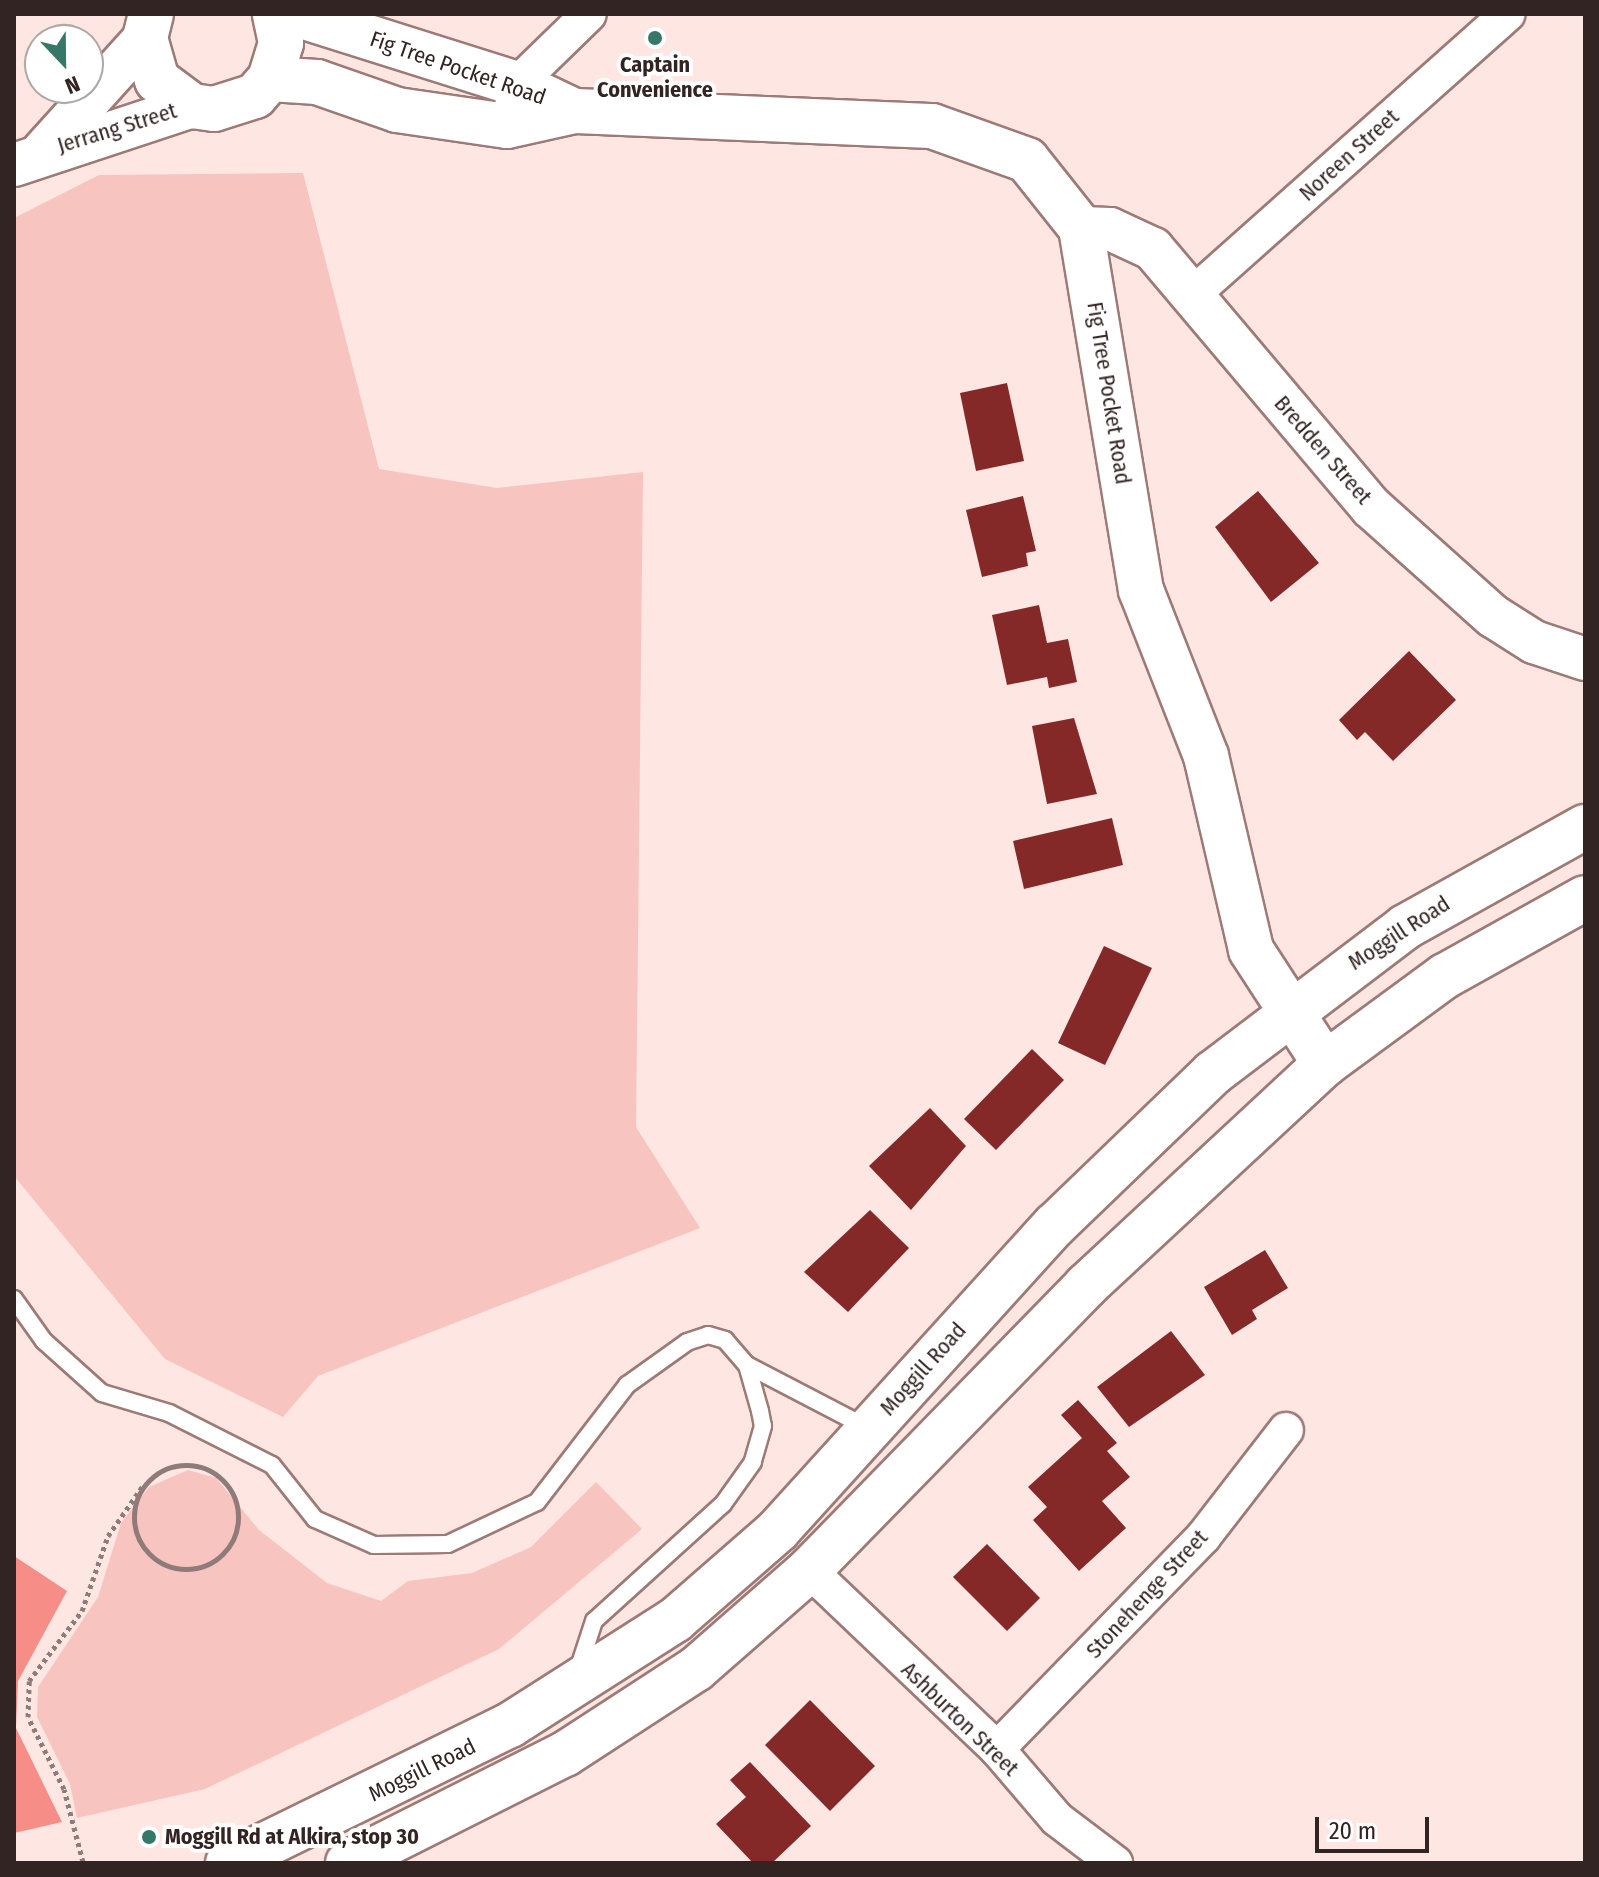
<!DOCTYPE html>
<html>
<head>
<meta charset="utf-8">
<style>
	body { margin:0 }
	#map { position:relative; width:1599px; height:1877px; overflow:hidden; background:#fee6e3; font-family:"Fira Sans Condensed",sans-serif }
	div>[style] { position:absolute }
	[style*='--x'] { left:calc(var(--x)*1px); top:calc(var(--y)*1px); width:calc(var(--w)*1px); rotate:calc(var(--a)*1deg) }
	.green>* { inset:0; background:#f8c4bf }
	.forest>* { inset:0; background:#f68e87 }
	.building>* { inset:0; background:#852928 }
	.path>* { height:5px; margin-top:-2.5px; transform-origin:0; background:repeating-linear-gradient(90deg,#8f7c7a 0 4px,transparent 0 8px) }
	.path>.ring { margin:-2.5px; padding:0; box-sizing:content-box; background:none; border:5px solid #8f7c7a; border-radius:50% }
	.roads { filter:drop-shadow(2px 0 #9d7a76) drop-shadow(-2px 0 #9d7a76) drop-shadow(0 2px #9d7a76) drop-shadow(0 -2px #9d7a76) }
	.service>* { height:16px; margin:-8px; padding:0 8px; transform-origin:8px; border-radius:8px; background:#fff }
	.minor>* { height:34px; margin:-17px; padding:0 17px; transform-origin:17px; border-radius:17px; background:#fff }
	.tertiary>* { height:42px; margin:-21px; padding:0 21px; transform-origin:21px; border-radius:21px; background:#fff }
	.secondary>* { height:44px; margin:-22px; padding:0 22px; transform-origin:22px; border-radius:22px; background:#fff }
	.trunk>* { height:44px; margin:-22px; padding:0 22px; transform-origin:22px; border-radius:22px; background:#fff }
	.dots>* { width:22px; height:22px; translate:-50% -50%; box-sizing:border-box; border:4px solid #fff; border-radius:50% }
	span { translate:-50% -50%; white-space:nowrap; text-align:center; line-height:1.15; -webkit-text-stroke:8px #fff; paint-order:stroke }
	.poi-label { font-size:22px; color:#322422; font-weight:700 }
	.left { translate:0 -50%; text-align:left }
	.street-label { font-size:22px; color:#322422 }
	.frame { position:absolute; inset:0; border:16px solid #322422; pointer-events:none }
	.north { position:absolute; left:24px; top:24px; width:80px; height:80px; box-sizing:border-box; background:#fff; border:2px solid #ada7a7; border-radius:50%; rotate:158deg; font-size:22px; font-weight:700; line-height:32px; text-align:center; color:#322422 }
	.north::after { content:''; display:block; margin:auto; width:28px; height:36px; background:#367767; clip-path:polygon(50% 0,100% 100%,50% 72%,0 100%) }
	.scale { position:absolute; left:1315px; top:1817px; width:114px; height:36px; box-sizing:border-box; border:4px solid #322422; border-top:0; padding-left:10px; font-size:24px; line-height:28px; white-space:nowrap; color:#322422; -webkit-text-stroke:6px #fff; paint-order:stroke }
</style>
</head>
<body>
<div id="map">
	<div class="green">
		<i style="clip-path:polygon(303px 173px,379px 469px,497px 488px,643px 472px,636px 1127px,700px 1228px,318px 1376px,283px 1417px,165px 1359px,14px 1176px,14px 218px,99px 175px)"></i>
		<i style="clip-path:polygon(188px 1470px,216px 1478px,259px 1530px,327px 1583px,381px 1601px,408px 1581px,472px 1573px,531px 1547px,596px 1482px,642px 1529px,499px 1649px,205px 1789px,77px 1818px,70px 1784px,37px 1717px,38px 1687px,98px 1597px,121px 1523px,149px 1487px)"></i>
	</div>
	<div class="forest">
		<i style="clip-path:polygon(14px 1556px,67px 1591px,18px 1681px,16px 1728px,62px 1822px,14px 1833px)"></i>
	</div>
	<div class="building">
		<i style="clip-path:polygon(1007px 383px,1024px 461px,976px 471px,960px 393px)"></i>
		<i style="clip-path:polygon(1258px 491px,1319px 563px,1271px 602px,1215px 527px)"></i>
		<i style="clip-path:polygon(1023px 496px,1036px 551px,1026px 553px,1028px 566px,982px 577px,966px 510px)"></i>
		<i style="clip-path:polygon(1039px 605px,1047px 643px,1068px 639px,1077px 682px,1049px 688px,1047px 677px,1007px 685px,992px 615px)"></i>
		<i style="clip-path:polygon(1409px 651px,1456px 700px,1393px 761px,1365px 732px,1357px 740px,1339px 720px)"></i>
		<i style="clip-path:polygon(1074px 718px,1097px 794px,1047px 804px,1032px 726px)"></i>
		<i style="clip-path:polygon(1112px 818px,1123px 865px,1024px 889px,1013px 841px)"></i>
		<i style="clip-path:polygon(1104px 946px,1152px 968px,1105px 1065px,1058px 1043px)"></i>
		<i style="clip-path:polygon(1032px 1049px,1064px 1080px,996px 1150px,964px 1119px)"></i>
		<i style="clip-path:polygon(930px 1108px,966px 1146px,911px 1210px,869px 1166px)"></i>
		<i style="clip-path:polygon(870px 1210px,909px 1248px,848px 1312px,804px 1272px)"></i>
		<i style="clip-path:polygon(1265px 1250px,1288px 1288px,1252px 1310px,1257px 1319px,1232px 1335px,1204px 1287px)"></i>
		<i style="clip-path:polygon(1171px 1331px,1205px 1375px,1129px 1427px,1097px 1387px)"></i>
		<i style="clip-path:polygon(1078px 1400px,1117px 1443px,1107px 1451px,1130px 1477px,1102px 1501px,1126px 1528px,1079px 1571px,1033px 1520px,1047px 1507px,1028px 1487px,1082px 1438px,1061px 1415px)"></i>
		<i style="clip-path:polygon(987px 1544px,1040px 1598px,1007px 1631px,953px 1577px)"></i>
		<i style="clip-path:polygon(810px 1700px,875px 1766px,830px 1811px,765px 1745px)"></i>
		<i style="clip-path:polygon(750px 1762px,811px 1826px,772px 1863px,753px 1863px,716px 1824px,746px 1797px,730px 1780px)"></i>
	</div>
	<div class="path">
		<i class="ring" style="left:134px;top:1465px;width:99px;height:99px"></i>
		<i style="--x:83;--y:1862;--w:75;--a:-104.6"></i>
		<i style="--x:64;--y:1789;--w:80;--a:-116.6"></i>
		<i style="--x:28;--y:1717;--w:36;--a:-88"></i>
		<i style="--x:29;--y:1681;--w:88;--a:-52.9"></i>
		<i style="--x:82;--y:1611;--w:79;--a:-70.9"></i>
		<i style="--x:108;--y:1536;--w:60;--a:-55.2"></i>
	</div>
	<div class="roads">
		<div class="service">
			<i style="--x:14;--y:1299;--w:52;--a:54.5"></i>
			<i style="--x:44;--y:1341;--w:78;--a:41.9"></i>
			<i style="--x:102;--y:1393;--w:70;--a:16.6"></i>
			<i style="--x:169;--y:1413;--w:115;--a:26.8"></i>
			<i style="--x:272;--y:1465;--w:69;--a:51.5"></i>
			<i style="--x:315;--y:1519;--w:64;--a:23.8"></i>
			<i style="--x:374;--y:1545;--w:74;--a:-0.8"></i>
			<i style="--x:448;--y:1544;--w:98;--a:-25.3"></i>
			<i style="--x:537;--y:1502;--w:148;--a:-52.4"></i>
			<i style="--x:627;--y:1385;--w:74;--a:-35.6"></i>
			<i style="--x:687;--y:1342;--w:22;--a:-18"></i>
			<i style="--x:708;--y:1335;--w:18;--a:16"></i>
			<i style="--x:725;--y:1340;--w:33;--a:49"></i>
			<i style="--x:747;--y:1365;--w:48;--a:74.2"></i>
			<i style="--x:760;--y:1411;--w:15;--a:79"></i>
			<i style="--x:763;--y:1426;--w:37;--a:106"></i>
			<i style="--x:753;--y:1462;--w:52;--a:125.5"></i>
			<i style="--x:723;--y:1504;--w:174;--a:137.8"></i>
			<i style="--x:594;--y:1621;--w:52;--a:108.1"></i>
			<i style="--x:747;--y:1365;--w:134;--a:27.5"></i>
		</div>
		<div class="minor">
			<i style="--x:512;--y:106;--w:23;--a:-77"></i>
			<i style="--x:517;--y:84;--w:100;--a:-44.2"></i>
			<i style="--x:1191;--y:296;--w:424;--a:-41.7"></i>
			<i style="--x:809;--y:1570;--w:260;--a:43.6"></i>
			<i style="--x:997;--y:1749;--w:92;--a:49.4"></i>
			<i style="--x:1057;--y:1819;--w:73;--a:37.2"></i>
			<i style="--x:997;--y:1749;--w:297;--a:-45.8"></i>
			<i style="--x:1204;--y:1536;--w:134;--a:-52.3"></i>
		</div>
		<div class="tertiary">
			<i style="--x:43;--y:151;--w:152;--a:-47.9"></i>
			<i style="--x:14;--y:165;--w:188;--a:-18.3"></i>
			<i style="--x:1081;--y:228;--w:29;--a:2"></i>
			<i style="--x:1110;--y:229;--w:47;--a:24.9"></i>
			<i style="--x:1153;--y:249;--w:338;--a:49.8"></i>
			<i style="--x:1371;--y:507;--w:164;--a:41.8"></i>
			<i style="--x:1493;--y:616;--w:49;--a:32.4"></i>
			<i style="--x:1534;--y:642;--w:54;--a:18.4"></i>
		</div>
		<div class="secondary">
			<i style="--x:151;--y:14;--w:25;--a:104"></i>
			<i style="--x:145;--y:38;--w:44;--a:74.1"></i>
			<i style="--x:157;--y:80;--w:44;--a:36.6"></i>
			<i style="--x:192;--y:106;--w:22;--a:8"></i>
			<i style="--x:214;--y:109;--w:43;--a:-17.6"></i>
			<i style="--x:255;--y:96;--w:23;--a:-49"></i>
			<i style="--x:270;--y:79;--w:38;--a:-73"></i>
			<i style="--x:281;--y:43;--w:30;--a:-102"></i>
			<i style="--x:295;--y:14;--w:233;--a:17.5"></i>
			<i style="--x:517;--y:84;--w:63;--a:25.3"></i>
			<i style="--x:270;--y:79;--w:47;--a:3.7"></i>
			<i style="--x:317;--y:82;--w:85;--a:19.3"></i>
			<i style="--x:397;--y:110;--w:111;--a:8.3"></i>
			<i style="--x:507;--y:126;--w:69;--a:-12.6"></i>
			<i style="--x:574;--y:111;--w:358;--a:2.4"></i>
			<i style="--x:932;--y:126;--w:101;--a:19.7"></i>
			<i style="--x:1027;--y:160;--w:87;--a:51.5"></i>
			<i style="--x:1081;--y:228;--w:367;--a:80.6"></i>
			<i style="--x:1141;--y:590;--w:178;--a:68.6"></i>
			<i style="--x:1206;--y:756;--w:199;--a:76.9"></i>
			<i style="--x:1251;--y:950;--w:136;--a:57"></i>
		</div>
		<div class="trunk">
			<i style="--x:228;--y:1863;--w:314;--a:-26.1"></i>
			<i style="--x:510;--y:1725;--w:196;--a:-32.5"></i>
			<i style="--x:675;--y:1620;--w:137;--a:-41.1"></i>
			<i style="--x:778;--y:1530;--w:412;--a:-47.8"></i>
			<i style="--x:1055;--y:1225;--w:219;--a:-43.9"></i>
			<i style="--x:1213;--y:1073;--w:241;--a:-37.2"></i>
			<i style="--x:1405;--y:927;--w:206;--a:-29.1"></i>
			<i style="--x:348;--y:1863;--w:243;--a:-26.7"></i>
			<i style="--x:565;--y:1754;--w:156;--a:-33"></i>
			<i style="--x:696;--y:1669;--w:150;--a:-41.2"></i>
			<i style="--x:809;--y:1570;--w:397;--a:-45.7"></i>
			<i style="--x:1086;--y:1286;--w:326;--a:-42.9"></i>
			<i style="--x:1325;--y:1064;--w:149;--a:-36.3"></i>
			<i style="--x:1445;--y:976;--w:160;--a:-29.1"></i>
		</div>
	</div>
	<div class="dots">
		<i style="left:655px;top:38px;background:#367767"></i>
		<i style="left:149px;top:1837px;background:#367767"></i>
	</div>
	<div class="poi-label">
		<span style="left:655px;top:77px">Captain<br>Convenience</span>
		<span class="left" style="left:165px;top:1837px">Moggill Rd at Alkira, stop 30</span>
	</div>
	<div class="street-label">
		<span style="left:458px;top:68px;rotate:19deg">Fig Tree Pocket Road</span>
		<span style="left:117px;top:128px;rotate:-17deg">Jerrang Street</span>
		<span style="left:1349px;top:155px;rotate:-42deg">Noreen Street</span>
		<span style="left:1109px;top:393px;rotate:81deg">Fig Tree Pocket Road</span>
		<span style="left:1323px;top:450px;rotate:49deg">Bredden Street</span>
		<span style="left:1399px;top:933px;rotate:-33deg">Moggill Road</span>
		<span style="left:923px;top:1369px;rotate:-48deg">Moggill Road</span>
		<span style="left:1147px;top:1594px;rotate:-47deg">Stonehenge Street</span>
		<span style="left:960px;top:1719px;rotate:44deg">Ashburton Street</span>
		<span style="left:422px;top:1770px;rotate:-26deg">Moggill Road</span>
	</div>
	<div class="frame"></div>
	<div class="north">N</div>
	<div class="scale">20 m</div>
</div>
</body>
</html>
